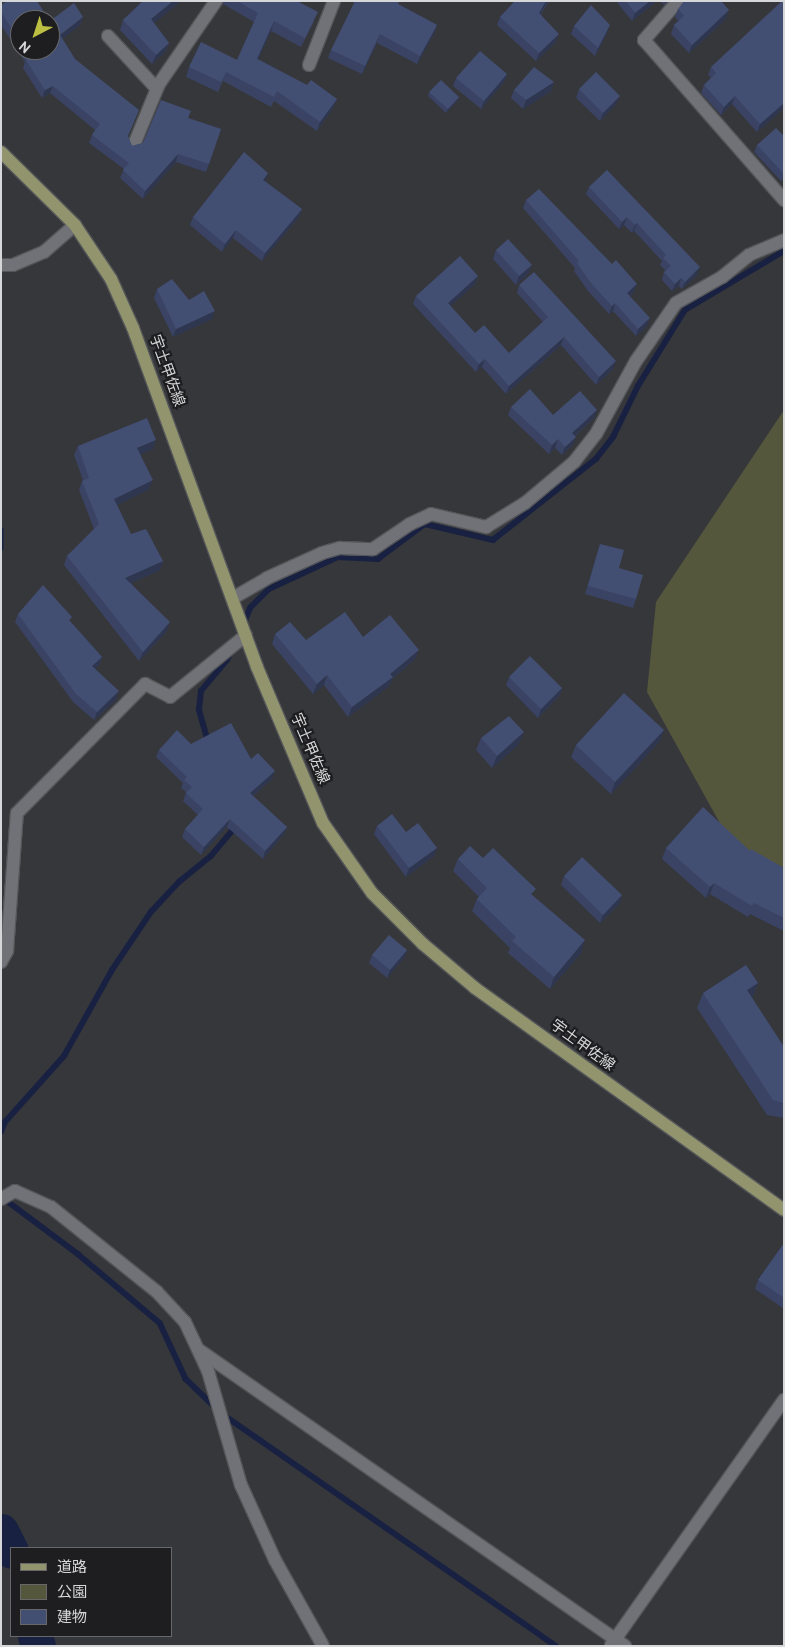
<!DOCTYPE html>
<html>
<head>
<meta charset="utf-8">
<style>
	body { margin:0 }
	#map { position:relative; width:785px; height:1647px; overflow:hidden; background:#36373b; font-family:Overpass,"Noto Sans JP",sans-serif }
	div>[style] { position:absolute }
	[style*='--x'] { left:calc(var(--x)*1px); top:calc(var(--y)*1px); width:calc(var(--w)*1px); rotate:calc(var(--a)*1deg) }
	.green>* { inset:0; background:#55573d }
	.stream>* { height:5.5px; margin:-2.75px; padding:0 2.75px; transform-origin:2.75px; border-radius:2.75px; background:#192142 }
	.river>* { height:35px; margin:-17.5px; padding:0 17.5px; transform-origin:17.5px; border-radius:17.5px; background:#192142 }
	.roads { filter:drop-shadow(1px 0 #545659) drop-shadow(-1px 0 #545659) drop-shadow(0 1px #545659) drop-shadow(0 -1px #545659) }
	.minor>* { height:12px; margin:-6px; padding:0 6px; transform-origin:6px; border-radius:6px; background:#717277 }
	.primary>* { height:12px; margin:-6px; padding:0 6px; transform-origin:6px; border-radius:6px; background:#92946d }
	.wall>* { inset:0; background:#3a4363 }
	.shaded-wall>* { inset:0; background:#2f3750 }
	.building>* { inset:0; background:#434e73 }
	span { translate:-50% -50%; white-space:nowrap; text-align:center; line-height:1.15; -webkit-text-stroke:4.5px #1e1e20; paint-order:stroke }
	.street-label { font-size:15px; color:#d6d7d9 }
	.frame { position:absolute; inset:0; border:2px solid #d6d7d9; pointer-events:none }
	.legend { position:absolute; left:10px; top:1547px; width:162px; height:90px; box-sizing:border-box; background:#1e1e20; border:1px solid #68686a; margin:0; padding:6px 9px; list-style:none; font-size:15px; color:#d6d7d9 }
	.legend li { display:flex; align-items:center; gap:10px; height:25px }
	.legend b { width:25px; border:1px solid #68686a }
	.north { position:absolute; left:10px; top:10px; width:50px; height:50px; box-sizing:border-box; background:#1e1e20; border:1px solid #68686a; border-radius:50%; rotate:220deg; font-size:14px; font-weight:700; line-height:20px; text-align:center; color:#d6d7d9 }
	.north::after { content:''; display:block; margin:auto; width:18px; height:22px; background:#bdbf43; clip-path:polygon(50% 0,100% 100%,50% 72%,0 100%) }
</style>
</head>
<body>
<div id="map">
	<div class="green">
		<i style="clip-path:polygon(784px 410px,784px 868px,732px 845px,647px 692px,656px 602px)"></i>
	</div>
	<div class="stream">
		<i style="--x:1;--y:530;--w:18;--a:90"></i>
		<i style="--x:244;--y:623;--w:16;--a:-68"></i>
		<i style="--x:250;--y:608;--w:27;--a:-45"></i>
		<i style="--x:269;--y:589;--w:76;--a:-24.9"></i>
		<i style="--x:338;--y:557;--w:40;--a:2.9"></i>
		<i style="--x:378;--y:559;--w:59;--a:-36.7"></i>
		<i style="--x:425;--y:524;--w:70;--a:13.2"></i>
		<i style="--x:493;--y:540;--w:131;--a:-38.2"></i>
		<i style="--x:596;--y:459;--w:28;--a:-52"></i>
		<i style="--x:613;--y:437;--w:57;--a:-63.9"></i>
		<i style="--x:638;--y:386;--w:89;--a:-58.3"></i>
		<i style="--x:685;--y:310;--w:115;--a:-30.8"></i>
		<i style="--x:208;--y:742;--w:33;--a:-106"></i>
		<i style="--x:199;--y:710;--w:19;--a:-84"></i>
		<i style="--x:201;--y:691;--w:40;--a:-50"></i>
		<i style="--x:227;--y:660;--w:11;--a:-63"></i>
		<i style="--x:1;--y:1132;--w:11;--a:-68"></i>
		<i style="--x:5;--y:1122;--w:89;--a:-48.2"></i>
		<i style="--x:64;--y:1056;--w:98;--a:-60.8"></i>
		<i style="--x:112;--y:970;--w:70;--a:-56.1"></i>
		<i style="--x:151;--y:912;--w:41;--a:-47"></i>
		<i style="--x:179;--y:882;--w:41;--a:-39.1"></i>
		<i style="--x:211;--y:856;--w:38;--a:-50"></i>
		<i style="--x:3;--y:1198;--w:94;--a:36.7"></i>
		<i style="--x:78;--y:1254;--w:107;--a:40.1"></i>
		<i style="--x:160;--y:1323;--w:62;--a:65.1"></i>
		<i style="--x:186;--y:1379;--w:40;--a:44"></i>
		<i style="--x:221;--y:1413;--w:408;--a:34.8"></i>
	</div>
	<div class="river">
		<i style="--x:1;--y:1531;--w:22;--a:63"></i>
		<i style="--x:35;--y:1636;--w:10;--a:73"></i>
	</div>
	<div class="roads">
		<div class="minor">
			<i style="--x:678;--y:1;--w:52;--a:131.1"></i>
			<i style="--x:644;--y:40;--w:213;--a:48.8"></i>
			<i style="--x:108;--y:36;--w:72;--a:47.2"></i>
			<i style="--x:309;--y:65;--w:69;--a:-68.7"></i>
			<i style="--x:133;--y:147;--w:68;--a:-67.6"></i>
			<i style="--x:159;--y:84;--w:101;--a:-55.5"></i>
			<i style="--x:1;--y:265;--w:12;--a:0"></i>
			<i style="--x:13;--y:265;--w:34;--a:-23"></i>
			<i style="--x:44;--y:252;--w:41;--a:-41.1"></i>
			<i style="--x:233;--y:598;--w:39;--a:-30"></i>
			<i style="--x:267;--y:578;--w:60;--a:-24.4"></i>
			<i style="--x:322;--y:553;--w:19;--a:-16"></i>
			<i style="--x:340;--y:548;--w:33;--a:2"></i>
			<i style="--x:373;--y:549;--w:45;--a:-34"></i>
			<i style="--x:410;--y:524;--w:23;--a:-25"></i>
			<i style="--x:431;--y:514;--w:57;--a:13.3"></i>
			<i style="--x:486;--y:527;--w:46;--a:-31.6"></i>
			<i style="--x:525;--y:503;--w:64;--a:-39.9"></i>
			<i style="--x:574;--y:462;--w:36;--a:-52"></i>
			<i style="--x:596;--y:434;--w:83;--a:-61.3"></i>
			<i style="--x:636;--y:361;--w:70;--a:-55.4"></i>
			<i style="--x:676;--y:303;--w:53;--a:-29.5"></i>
			<i style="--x:722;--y:277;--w:35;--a:-39"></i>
			<i style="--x:749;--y:255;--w:38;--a:-23"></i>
			<i style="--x:1;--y:962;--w:13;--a:-61"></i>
			<i style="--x:7;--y:951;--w:138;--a:-85.9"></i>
			<i style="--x:17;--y:813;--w:182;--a:-45.2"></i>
			<i style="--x:145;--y:684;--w:28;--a:27"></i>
			<i style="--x:170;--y:697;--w:98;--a:-39.2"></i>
			<i style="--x:1;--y:1199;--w:16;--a:-30"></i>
			<i style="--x:15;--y:1191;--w:39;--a:24"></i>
			<i style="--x:51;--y:1207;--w:136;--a:38.7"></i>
			<i style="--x:157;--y:1292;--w:41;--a:47"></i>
			<i style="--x:185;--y:1322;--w:54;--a:64.9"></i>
			<i style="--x:208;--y:1371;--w:119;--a:73.9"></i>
			<i style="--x:241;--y:1485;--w:82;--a:65.6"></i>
			<i style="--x:275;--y:1560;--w:98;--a:60.8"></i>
			<i style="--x:199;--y:1350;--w:519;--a:34.79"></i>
			<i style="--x:611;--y:1645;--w:300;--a:-54.8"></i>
		</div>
		<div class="primary">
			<i style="--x:1;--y:152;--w:104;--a:44.6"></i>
			<i style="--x:75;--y:225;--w:65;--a:56.3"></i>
			<i style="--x:111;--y:279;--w:54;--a:65.8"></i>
			<i style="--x:133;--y:328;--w:361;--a:69.9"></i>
			<i style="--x:257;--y:667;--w:169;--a:67.1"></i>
			<i style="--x:323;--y:823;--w:85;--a:55"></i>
			<i style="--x:372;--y:893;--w:72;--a:45"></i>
			<i style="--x:423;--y:944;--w:68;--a:40.2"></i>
			<i style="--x:475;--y:988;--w:380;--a:35.7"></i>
		</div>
	</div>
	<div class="wall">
		<i style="clip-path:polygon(143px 1px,181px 1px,154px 23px,169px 43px,165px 52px,152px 64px,120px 30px,123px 20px)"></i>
		<i style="clip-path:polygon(223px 1px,301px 1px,300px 3px,314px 21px,301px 47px,271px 31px,258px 59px,307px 85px,337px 99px,333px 108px,317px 131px,274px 101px,271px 107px,223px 81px,218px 92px,186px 77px,189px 67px,237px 60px,254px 22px,223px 4px)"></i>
		<i style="clip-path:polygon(515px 1px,549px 1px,541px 14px,556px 42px,536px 61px,497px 25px,500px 17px)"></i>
		<i style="clip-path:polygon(616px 1px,657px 1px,632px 21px)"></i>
		<i style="clip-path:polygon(660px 1px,668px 1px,664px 5px)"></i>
		<i style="clip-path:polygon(784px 1px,784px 108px,757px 132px,732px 104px,721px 115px,701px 93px,704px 85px,711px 78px,708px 75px,711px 67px)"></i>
		<i style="clip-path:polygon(398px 4px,437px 25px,434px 33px,417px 64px,377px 43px,362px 74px,328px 58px,331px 50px)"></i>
		<i style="clip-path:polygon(1px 5px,20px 20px,20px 50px,50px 50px,83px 17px,80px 25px,62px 39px,75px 59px,128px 137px,132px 146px,143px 143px,188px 118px,221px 129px,206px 172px,176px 162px,143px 199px,120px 178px,124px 169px,89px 143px,92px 135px,95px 130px,50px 93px,42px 98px,23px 68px,25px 62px,1px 25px)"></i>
		<i style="clip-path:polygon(678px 9px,726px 19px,689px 53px,671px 34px,674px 25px,678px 21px,675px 17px)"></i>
		<i style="clip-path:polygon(574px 26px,607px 33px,595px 56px,571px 34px)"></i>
		<i style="clip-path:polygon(507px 74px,504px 82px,481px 109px,453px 86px,456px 78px)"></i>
		<i style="clip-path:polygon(554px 82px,551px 91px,523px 109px,511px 98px,514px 90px)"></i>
		<i style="clip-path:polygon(579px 89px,616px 104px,600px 121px,576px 98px)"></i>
		<i style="clip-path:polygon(429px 92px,459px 97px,457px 101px,446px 113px,428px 96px)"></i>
		<i style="clip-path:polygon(784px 136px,784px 179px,781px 181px,754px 152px,757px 145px)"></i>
		<i style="clip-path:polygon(607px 170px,697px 275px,682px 289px,679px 286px,672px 291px,662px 280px,664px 272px,666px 271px,660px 265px,662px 261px,634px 231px,632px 233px,624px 225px,619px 229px,586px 194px,589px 187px)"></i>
		<i style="clip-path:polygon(268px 173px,265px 181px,302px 209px,299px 217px,262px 261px,233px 238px,222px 252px,190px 225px,193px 217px)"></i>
		<i style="clip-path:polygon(526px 200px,634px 292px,630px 296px,647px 326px,636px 336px,613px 311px,609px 314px,588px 291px,574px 271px,575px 268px,523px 208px)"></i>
		<i style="clip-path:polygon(496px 250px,529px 273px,516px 285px,493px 259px)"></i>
		<i style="clip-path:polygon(478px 276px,475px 284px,450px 306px,475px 333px,509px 353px,543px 322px,517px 293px,519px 285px,613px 369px,596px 385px,561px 345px,506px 394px,482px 367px,476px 372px,413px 304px,416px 296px)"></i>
		<i style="clip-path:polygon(157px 289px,189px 300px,212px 319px,173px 337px,154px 298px)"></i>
		<i style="clip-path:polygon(511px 407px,553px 415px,594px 418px,575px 436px,573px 445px,562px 455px,555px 448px,549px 454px,508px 415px)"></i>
		<i style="clip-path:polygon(78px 446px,153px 449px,140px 454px,149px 489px,117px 505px,131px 534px,163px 561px,160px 570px,131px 583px,167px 631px,139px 661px,64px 565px,67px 556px,94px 529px,79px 490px,82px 481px,83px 480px,74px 455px)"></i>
		<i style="clip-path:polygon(600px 544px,619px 568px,636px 599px,633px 608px,585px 594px)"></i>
		<i style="clip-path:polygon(18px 614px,71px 622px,102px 657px,99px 665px,95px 669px,116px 700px,94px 720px,73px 702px,15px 622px)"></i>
		<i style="clip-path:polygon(275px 634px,306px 640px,363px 637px,415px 659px,392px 679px,389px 686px,348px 717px,324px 685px,313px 694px,272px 644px)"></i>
		<i style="clip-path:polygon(509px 677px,562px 688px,559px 696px,538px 718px,506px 685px)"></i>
		<i style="clip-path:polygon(664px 730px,659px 742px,611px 794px,571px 757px,576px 745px)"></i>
		<i style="clip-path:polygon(481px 738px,519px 744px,492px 768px,476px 750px)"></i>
		<i style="clip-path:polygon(191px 744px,251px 759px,272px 779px,253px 796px,287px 827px,284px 834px,263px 859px,227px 827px,201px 855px,182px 837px,185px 829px,198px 815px,183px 801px,186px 792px,181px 788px,183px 783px,156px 757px,159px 750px)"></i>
		<i style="clip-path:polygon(377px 826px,406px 832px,434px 856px,406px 877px,374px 834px)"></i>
		<i style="clip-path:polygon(666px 848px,750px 851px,784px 868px,784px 931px,750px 914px,748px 917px,710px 894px,706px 898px,662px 859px)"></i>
		<i style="clip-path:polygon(483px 858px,533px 896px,581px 953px,550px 989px,508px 953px,510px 948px,472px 911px,477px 899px,479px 897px,453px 871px,458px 859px)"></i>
		<i style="clip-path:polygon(564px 876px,622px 895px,619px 904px,600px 923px,561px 885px)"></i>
		<i style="clip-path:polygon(407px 950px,404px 958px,387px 978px,369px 963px,372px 955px)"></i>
		<i style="clip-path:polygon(758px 983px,752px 998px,784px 1047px,784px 1118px,767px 1115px,697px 1008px,703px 993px)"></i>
		<i style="clip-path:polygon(784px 1243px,784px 1309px,755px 1289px,758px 1280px)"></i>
	</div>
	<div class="shaded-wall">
		<i style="clip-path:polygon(173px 1px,181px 1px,148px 28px,151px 19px)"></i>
		<i style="clip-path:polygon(546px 1px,548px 1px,536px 21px,539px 13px)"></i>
		<i style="clip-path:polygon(650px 1px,657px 1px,632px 21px,635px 13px)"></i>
		<i style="clip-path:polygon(729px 10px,726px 19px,689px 53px,692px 45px)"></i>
		<i style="clip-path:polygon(83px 17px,80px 25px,57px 43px,60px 35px)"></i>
		<i style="clip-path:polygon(274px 21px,271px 31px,254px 68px,257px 59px)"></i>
		<i style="clip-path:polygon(437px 25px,434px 33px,417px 64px,420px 56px)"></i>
		<i style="clip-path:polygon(610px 25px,607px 33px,595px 56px,598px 48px)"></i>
		<i style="clip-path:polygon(380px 34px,377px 43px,362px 74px,365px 66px)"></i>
		<i style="clip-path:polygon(559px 34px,556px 42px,536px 61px,539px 53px)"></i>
		<i style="clip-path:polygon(169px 43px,165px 52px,152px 64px,156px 55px)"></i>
		<i style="clip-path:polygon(507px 74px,504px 82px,481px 109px,484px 101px)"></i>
		<i style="clip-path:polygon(554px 82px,551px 91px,523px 109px,526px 100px)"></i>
		<i style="clip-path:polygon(53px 86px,50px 93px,42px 98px,45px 90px)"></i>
		<i style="clip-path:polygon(620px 96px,616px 104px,600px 121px,603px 113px)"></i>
		<i style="clip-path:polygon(735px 96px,732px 104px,721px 115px,724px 107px)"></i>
		<i style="clip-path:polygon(459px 97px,457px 101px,446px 113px,448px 109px)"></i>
		<i style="clip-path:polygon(337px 99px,333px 108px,317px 131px,320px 122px)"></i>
		<i style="clip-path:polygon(784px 103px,784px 108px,757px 132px,760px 124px)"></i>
		<i style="clip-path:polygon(178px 154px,176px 162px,143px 199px,145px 191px)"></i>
		<i style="clip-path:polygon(268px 173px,266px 180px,260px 188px,263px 180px)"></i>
		<i style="clip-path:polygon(302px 209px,299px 217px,262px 261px,265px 253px)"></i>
		<i style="clip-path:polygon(627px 217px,624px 225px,619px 229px,622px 222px)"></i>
		<i style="clip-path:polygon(637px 223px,634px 231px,632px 233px,635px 225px)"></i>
		<i style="clip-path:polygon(236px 230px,233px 238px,222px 252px,225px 244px)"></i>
		<i style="clip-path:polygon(532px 265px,529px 273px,516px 285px,519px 276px)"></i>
		<i style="clip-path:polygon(700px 267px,697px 275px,682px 289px,685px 282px)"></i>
		<i style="clip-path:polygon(478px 276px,475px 284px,445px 311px,448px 303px)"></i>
		<i style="clip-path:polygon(681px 278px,679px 286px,672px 291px,675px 284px)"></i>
		<i style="clip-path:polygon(637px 284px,634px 292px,624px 301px,627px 293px)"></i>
		<i style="clip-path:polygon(615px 303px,613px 311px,609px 314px,612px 306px)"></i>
		<i style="clip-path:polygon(215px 311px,212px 319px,173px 337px,176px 329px)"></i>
		<i style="clip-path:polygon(650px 318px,647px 326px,636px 336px,638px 329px)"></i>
		<i style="clip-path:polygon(564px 337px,561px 345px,506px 394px,509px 386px)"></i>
		<i style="clip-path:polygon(485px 359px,482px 367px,476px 372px,479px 364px)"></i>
		<i style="clip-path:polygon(616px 361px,613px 369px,596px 385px,599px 377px)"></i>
		<i style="clip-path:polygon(597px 410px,594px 418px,569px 441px,572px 433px)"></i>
		<i style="clip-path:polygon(576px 437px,573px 445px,562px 455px,565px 447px)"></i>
		<i style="clip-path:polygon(558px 439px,555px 448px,549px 454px,552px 445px)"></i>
		<i style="clip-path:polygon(156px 440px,153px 449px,133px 457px,137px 448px)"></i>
		<i style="clip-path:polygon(153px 480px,149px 489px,111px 508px,114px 499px)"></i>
		<i style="clip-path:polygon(163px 561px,160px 570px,122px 587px,125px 578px)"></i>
		<i style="clip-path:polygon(170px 622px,167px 631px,139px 661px,143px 652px)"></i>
		<i style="clip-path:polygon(419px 650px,415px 659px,392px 679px,389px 686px,348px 717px,352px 707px,390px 674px)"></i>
		<i style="clip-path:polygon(102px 657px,99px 665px,90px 674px,92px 666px)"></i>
		<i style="clip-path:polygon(327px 675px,324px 685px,313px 694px,317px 684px)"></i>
		<i style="clip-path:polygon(562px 688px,559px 696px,538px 718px,541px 709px)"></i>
		<i style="clip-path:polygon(119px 691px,116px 700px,94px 720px,97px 712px)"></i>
		<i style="clip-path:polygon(664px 730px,659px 742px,611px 794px,615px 782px)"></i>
		<i style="clip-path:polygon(524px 732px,519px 744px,492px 768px,497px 756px)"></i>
		<i style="clip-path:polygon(275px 771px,272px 779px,247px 801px,250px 793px)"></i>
		<i style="clip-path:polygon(230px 819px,227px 827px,201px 855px,204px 847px)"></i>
		<i style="clip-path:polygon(287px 827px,284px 834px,263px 859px,265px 851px)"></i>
		<i style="clip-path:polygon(437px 848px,434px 856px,406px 877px,409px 868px)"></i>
		<i style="clip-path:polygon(714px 883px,710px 894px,706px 898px,710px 887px)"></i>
		<i style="clip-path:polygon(622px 895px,619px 904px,600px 923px,603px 915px)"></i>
		<i style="clip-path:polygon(585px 940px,581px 953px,550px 989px,554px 977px)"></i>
		<i style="clip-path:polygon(407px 950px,404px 958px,387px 978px,390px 970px)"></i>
		<i style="clip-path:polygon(758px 983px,752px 998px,741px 1005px,747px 990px)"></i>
	</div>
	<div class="building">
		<i style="clip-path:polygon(7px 1px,37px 1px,49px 20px,20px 20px,20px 42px,1px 12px,1px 5px)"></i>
		<i style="clip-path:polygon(143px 1px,173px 1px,151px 19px,169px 43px,156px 55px,123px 20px)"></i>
		<i style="clip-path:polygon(237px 1px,300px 1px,299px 2px,318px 12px,305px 38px,274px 21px,257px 59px,307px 85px,311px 80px,337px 99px,320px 122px,277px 91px,274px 97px,226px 72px,221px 82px,189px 67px,201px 42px,237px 60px,258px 13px)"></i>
		<i style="clip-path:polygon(355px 1px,398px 1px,399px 2px,398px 4px,437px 25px,420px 56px,380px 34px,365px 66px,331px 50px)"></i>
		<i style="clip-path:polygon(515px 1px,546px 1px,539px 13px,559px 34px,539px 53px,500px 17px)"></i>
		<i style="clip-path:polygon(626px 1px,650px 1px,635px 13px)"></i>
		<i style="clip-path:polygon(684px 1px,721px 1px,729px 10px,692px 45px,674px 25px,684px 16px,678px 9px)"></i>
		<i style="clip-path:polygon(782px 1px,784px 1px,784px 103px,760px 124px,735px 96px,724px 107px,704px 85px,716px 73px,711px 67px)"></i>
		<i style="clip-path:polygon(74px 3px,83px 17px,60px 35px,75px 59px,139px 110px,128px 136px,132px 146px,143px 143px,161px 100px,191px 111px,188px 118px,221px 129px,209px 164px,178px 154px,145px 191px,123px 170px,129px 163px,92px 135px,100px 124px,53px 86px,45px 90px,26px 60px,30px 58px,25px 50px,50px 50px,50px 21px)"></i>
		<i style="clip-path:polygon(591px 5px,610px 25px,598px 48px,574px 26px)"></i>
		<i style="clip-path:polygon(480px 51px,507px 74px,484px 101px,456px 78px)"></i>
		<i style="clip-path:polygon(534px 67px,554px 82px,526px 100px,514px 90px)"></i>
		<i style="clip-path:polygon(596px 72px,620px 96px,603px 113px,579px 89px)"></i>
		<i style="clip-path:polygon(441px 80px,459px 97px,448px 109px,429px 92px)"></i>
		<i style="clip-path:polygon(776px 128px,784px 136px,784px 174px,757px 145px)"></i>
		<i style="clip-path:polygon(244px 152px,268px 173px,263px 180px,302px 209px,265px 253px,236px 230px,225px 244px,193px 217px)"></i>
		<i style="clip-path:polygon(607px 170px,700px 267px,685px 282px,681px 278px,675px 284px,664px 272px,671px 266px,663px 258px,666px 255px,637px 223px,635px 225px,627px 217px,622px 222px,589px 187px)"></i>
		<i style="clip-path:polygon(539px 189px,612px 264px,616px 260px,637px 284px,627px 293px,650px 318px,638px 329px,615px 303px,612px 306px,591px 283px,577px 263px,579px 261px,526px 200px)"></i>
		<i style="clip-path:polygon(508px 239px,532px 265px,519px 276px,496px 250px)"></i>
		<i style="clip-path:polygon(460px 256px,478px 276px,448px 303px,475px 333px,484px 325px,509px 353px,548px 317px,519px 285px,534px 272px,616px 361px,599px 377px,564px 337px,509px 386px,485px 359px,479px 364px,416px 296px)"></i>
		<i style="clip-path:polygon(172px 279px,189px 300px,204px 291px,215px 311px,176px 329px,157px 289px)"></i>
		<i style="clip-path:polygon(530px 389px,553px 415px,580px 391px,597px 410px,572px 433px,576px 437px,565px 447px,558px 439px,552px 445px,511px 407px)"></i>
		<i style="clip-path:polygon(147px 418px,156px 440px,137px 448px,153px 480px,114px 499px,131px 534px,146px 529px,163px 561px,125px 578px,170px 622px,143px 652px,67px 556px,99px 524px,82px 481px,89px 478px,78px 446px)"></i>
		<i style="clip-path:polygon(600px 544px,624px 550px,619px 568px,643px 575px,636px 599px,588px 586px)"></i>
		<i style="clip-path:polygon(43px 585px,72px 617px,69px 620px,102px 657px,92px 666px,119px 691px,97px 712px,76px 694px,18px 614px)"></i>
		<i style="clip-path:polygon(345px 612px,363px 637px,390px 615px,419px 650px,390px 674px,393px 677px,352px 707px,327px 675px,317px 684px,275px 634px,290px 622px,306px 640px)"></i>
		<i style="clip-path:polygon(530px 656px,562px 688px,541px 709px,509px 677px)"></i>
		<i style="clip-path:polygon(624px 693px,664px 730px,615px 782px,576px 745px)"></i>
		<i style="clip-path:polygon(509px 716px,524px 732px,497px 756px,481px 738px)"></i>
		<i style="clip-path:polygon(231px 723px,251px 759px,258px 753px,275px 771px,250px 793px,287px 827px,265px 851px,230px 819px,204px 847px,185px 829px,203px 809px,186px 793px,192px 787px,184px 780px,187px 777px,159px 750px,177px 730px,191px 744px)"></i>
		<i style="clip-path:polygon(703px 807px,750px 851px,751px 849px,784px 868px,784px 918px,754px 903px,752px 906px,714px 883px,710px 887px,666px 848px)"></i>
		<i style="clip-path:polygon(392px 814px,406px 832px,418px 823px,437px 848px,409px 868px,377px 826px)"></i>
		<i style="clip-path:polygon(470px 846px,483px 858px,493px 848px,536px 889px,531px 894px,585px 940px,554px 977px,512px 941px,516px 937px,477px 899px,487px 888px,458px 859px)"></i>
		<i style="clip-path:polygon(582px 857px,622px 895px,603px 915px,564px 876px)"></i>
		<i style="clip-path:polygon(389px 935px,407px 950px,390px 970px,372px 955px)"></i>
		<i style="clip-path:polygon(746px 965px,758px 983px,747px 990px,784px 1047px,784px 1103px,773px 1100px,703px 993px)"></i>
		<i style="clip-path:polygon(784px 1243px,784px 1298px,758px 1280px)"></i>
	</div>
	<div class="street-label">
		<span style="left:166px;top:371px;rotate:70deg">宇土甲佐線</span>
		<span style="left:309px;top:749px;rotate:67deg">宇土甲佐線</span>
		<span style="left:582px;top:1046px;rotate:36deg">宇土甲佐線</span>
	</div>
	<div class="frame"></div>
	<ul class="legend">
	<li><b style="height:6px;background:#92946d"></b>道路</li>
	<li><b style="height:14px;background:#55573d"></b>公園</li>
	<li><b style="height:14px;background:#434e73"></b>建物</li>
	</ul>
	<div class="north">N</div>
</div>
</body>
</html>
